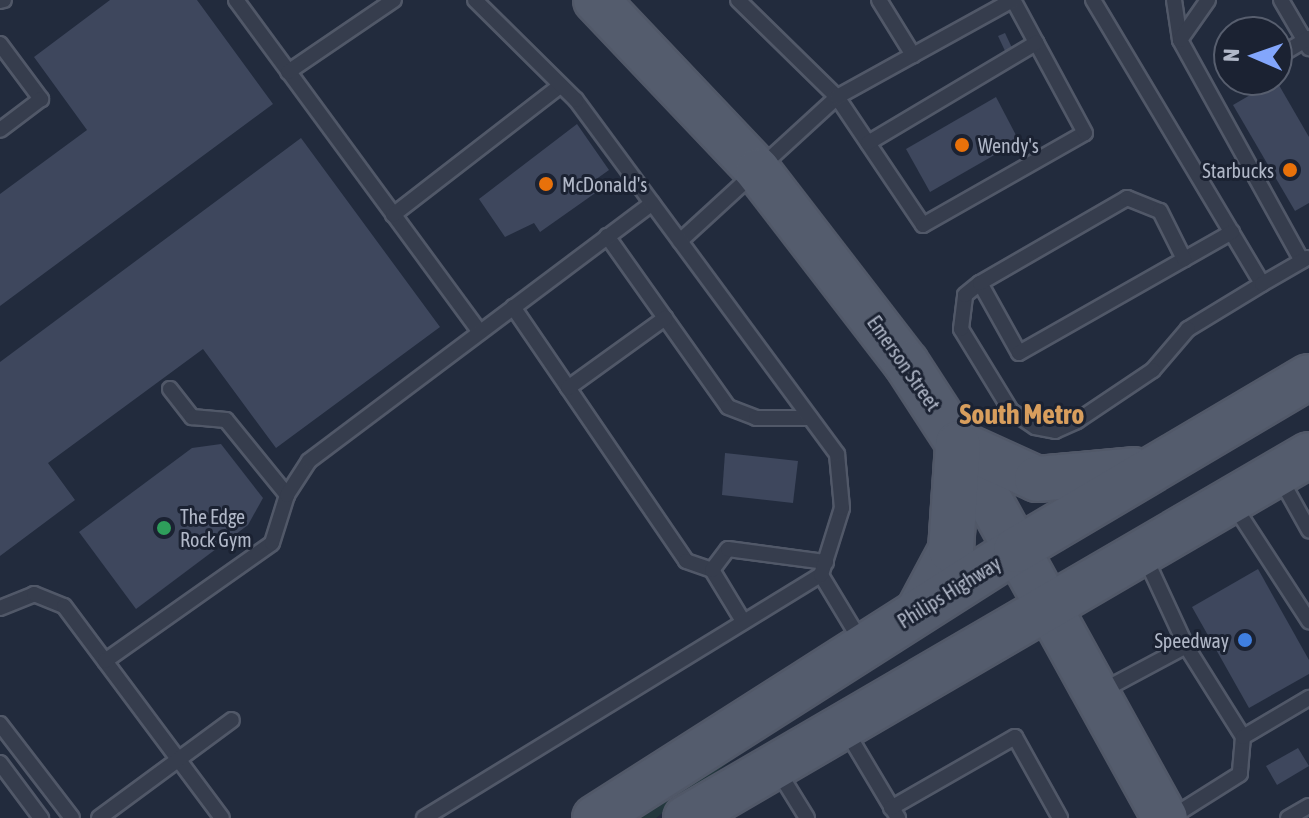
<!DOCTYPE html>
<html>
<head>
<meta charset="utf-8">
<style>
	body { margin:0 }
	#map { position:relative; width:1309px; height:818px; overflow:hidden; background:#222b3d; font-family:"Asap Condensed",sans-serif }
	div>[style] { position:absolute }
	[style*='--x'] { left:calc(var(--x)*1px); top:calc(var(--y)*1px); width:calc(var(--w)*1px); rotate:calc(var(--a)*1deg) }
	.green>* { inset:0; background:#24383e }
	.building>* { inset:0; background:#3e475d }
	.roads { filter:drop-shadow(2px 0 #515868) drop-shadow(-2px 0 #515868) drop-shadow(0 2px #515868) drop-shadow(0 -2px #515868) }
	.lane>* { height:14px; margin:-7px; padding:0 7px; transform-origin:7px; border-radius:7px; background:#363d4d }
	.primary>* { height:44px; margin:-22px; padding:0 22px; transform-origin:22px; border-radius:22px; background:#545c6d }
	.dots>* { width:22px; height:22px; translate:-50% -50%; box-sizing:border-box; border:4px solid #1b2232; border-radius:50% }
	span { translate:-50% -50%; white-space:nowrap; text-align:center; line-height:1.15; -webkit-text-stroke:6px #1b2232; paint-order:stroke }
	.poi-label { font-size:20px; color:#b1b8c8 }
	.left { translate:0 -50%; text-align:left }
	.right { translate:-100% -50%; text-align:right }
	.street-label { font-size:20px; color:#b1b8c8 }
	.district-label { font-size:28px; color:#d89e5d; font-weight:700 }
	.north { position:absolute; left:1213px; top:16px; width:80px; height:80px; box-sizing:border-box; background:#1b2232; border:2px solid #575e6e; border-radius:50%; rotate:272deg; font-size:22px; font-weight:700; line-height:32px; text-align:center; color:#b1b8c8 }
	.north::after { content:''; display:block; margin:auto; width:28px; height:36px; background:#83a6fc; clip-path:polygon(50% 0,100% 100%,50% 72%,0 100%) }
</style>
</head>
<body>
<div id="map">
	<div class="green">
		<i style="clip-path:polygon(768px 732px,656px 818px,636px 818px,643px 812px)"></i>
	</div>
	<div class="building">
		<i style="clip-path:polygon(110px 0,197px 0,273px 104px,0 306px,0 194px,87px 130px,34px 57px)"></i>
		<i style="clip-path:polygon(1005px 33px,1013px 50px,1006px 53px,998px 36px)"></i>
		<i style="clip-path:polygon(1276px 80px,1309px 137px,1309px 203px,1295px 211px,1233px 105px)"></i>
		<i style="clip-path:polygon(996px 97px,1019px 141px,930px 192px,906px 149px)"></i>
		<i style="clip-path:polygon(577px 124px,609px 170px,595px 180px,601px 189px,540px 232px,534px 223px,505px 237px,479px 199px)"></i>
		<i style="clip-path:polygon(301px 138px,440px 327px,276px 448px,203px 349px,48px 463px,75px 500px,0 556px,0 362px)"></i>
		<i style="clip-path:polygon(221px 444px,263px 498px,248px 525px,136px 609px,79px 532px,192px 448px)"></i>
		<i style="clip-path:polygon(725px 453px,798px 461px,793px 503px,722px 495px)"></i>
		<i style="clip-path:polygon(1258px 569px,1309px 660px,1309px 674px,1249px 708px,1192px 607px)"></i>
		<i style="clip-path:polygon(1298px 748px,1309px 766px,1277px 785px,1266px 766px)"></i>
	</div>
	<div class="roads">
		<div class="lane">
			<i style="--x:236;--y:0;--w:412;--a:53.7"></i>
			<i style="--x:738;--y:0;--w:139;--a:44.4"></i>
			<i style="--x:837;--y:97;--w:154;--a:56.1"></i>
			<i style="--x:923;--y:225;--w:186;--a:-29.6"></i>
			<i style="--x:1085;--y:133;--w:151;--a:-118.4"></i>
			<i style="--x:879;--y:0;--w:65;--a:58.3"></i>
			<i style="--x:1093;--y:0;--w:330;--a:59.2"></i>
			<i style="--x:1262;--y:284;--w:87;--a:148.7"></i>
			<i style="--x:1188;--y:329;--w:54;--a:130.5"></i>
			<i style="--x:1153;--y:370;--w:92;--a:146.1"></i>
			<i style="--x:1077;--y:421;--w:24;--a:156"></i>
			<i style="--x:1055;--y:431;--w:20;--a:-169"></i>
			<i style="--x:1035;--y:427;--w:29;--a:-146"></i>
			<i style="--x:1011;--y:411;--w:96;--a:-121.4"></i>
			<i style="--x:961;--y:329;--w:34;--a:-83"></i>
			<i style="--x:965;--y:295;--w:19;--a:-39"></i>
			<i style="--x:980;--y:283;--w:80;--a:60.9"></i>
			<i style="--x:1019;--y:353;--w:245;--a:-29.6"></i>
			<i style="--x:1174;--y:0;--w:40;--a:81.5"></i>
			<i style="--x:1180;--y:40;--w:252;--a:61.1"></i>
			<i style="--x:1281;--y:0;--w:56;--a:59.7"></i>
			<i style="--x:0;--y:1;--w:4;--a:-14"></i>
			<i style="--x:1180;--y:40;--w:49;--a:-55"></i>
			<i style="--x:0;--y:44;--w:69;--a:53.3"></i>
			<i style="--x:41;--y:99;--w:51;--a:142.9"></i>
			<i style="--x:1277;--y:57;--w:37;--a:-31"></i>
			<i style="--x:288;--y:72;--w:128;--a:-34.2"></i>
			<i style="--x:868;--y:143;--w:196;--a:-30.8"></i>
			<i style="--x:393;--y:215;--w:212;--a:-37.7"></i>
			<i style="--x:607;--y:236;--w:209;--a:54.7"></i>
			<i style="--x:728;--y:407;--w:30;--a:21"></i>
			<i style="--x:756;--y:418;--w:54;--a:0"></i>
			<i style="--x:680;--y:241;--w:213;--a:-42.5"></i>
			<i style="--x:837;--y:97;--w:201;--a:-28.9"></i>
			<i style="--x:980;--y:283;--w:170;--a:-30"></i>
			<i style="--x:1127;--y:198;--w:35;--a:22"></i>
			<i style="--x:1160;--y:211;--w:54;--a:63.4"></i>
			<i style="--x:1262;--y:284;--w:52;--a:-30"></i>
			<i style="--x:513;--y:307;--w:307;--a:55.7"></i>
			<i style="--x:686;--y:561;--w:28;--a:19"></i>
			<i style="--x:712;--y:570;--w:60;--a:58.7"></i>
			<i style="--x:568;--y:388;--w:120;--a:-35.8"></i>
			<i style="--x:170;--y:389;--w:36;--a:52"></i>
			<i style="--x:192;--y:417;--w:34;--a:5"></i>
			<i style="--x:226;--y:420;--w:97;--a:50.9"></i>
			<i style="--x:1280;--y:478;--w:60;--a:60.9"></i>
			<i style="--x:1233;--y:504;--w:140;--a:57"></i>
			<i style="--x:1144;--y:555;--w:100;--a:65.2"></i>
			<i style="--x:1186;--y:646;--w:107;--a:57.9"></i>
			<i style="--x:1243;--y:737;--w:37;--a:95"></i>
			<i style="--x:1240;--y:774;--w:83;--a:147.8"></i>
			<i style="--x:712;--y:570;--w:26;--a:-53"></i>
			<i style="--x:728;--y:549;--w:99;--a:7.6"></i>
			<i style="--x:821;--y:575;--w:79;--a:58.9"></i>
			<i style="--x:0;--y:608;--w:37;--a:-22"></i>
			<i style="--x:34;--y:594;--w:32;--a:22"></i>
			<i style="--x:64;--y:606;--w:264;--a:53.3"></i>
			<i style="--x:105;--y:661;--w:204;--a:-35.2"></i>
			<i style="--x:272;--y:543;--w:50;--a:-72.6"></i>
			<i style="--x:287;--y:495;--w:40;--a:-57.1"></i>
			<i style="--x:309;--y:461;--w:429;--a:-36.9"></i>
			<i style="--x:1100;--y:692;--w:98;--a:-28.1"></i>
			<i style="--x:0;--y:724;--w:118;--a:52.5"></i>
			<i style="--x:845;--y:729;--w:104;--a:59.2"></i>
			<i style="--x:1243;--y:737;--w:77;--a:-30.6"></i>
			<i style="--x:0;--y:763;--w:69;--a:53.3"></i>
			<i style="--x:778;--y:771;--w:55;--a:58.3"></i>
			<i style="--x:891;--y:808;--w:143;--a:-29.8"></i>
			<i style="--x:1015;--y:737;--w:93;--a:60.9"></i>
			<i style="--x:99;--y:818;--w:165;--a:-36.4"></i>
			<i style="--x:424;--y:818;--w:465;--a:-31.5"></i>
			<i style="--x:821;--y:575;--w:70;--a:-72.6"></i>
			<i style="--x:842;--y:508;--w:54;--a:-95.3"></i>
			<i style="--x:837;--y:454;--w:440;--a:-126.4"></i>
			<i style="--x:576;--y:100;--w:142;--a:-135.3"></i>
			<i style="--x:1288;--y:818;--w:24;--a:-30"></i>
		</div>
		<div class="primary">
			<i style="--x:596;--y:0;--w:236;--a:46.5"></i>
			<i style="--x:758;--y:171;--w:242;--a:52.4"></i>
			<i style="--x:906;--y:363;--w:95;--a:57"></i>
			<i style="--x:958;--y:443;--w:428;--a:61.1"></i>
			<i style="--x:958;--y:443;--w:87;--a:24.5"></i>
			<i style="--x:1037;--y:479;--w:97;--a:-5.3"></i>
			<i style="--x:920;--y:608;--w:66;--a:-61.9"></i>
			<i style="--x:951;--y:550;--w:105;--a:-86.2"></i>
			<i style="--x:595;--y:818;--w:499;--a:-32.5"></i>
			<i style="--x:1016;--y:550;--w:340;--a:-30.6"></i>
			<i style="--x:686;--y:818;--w:721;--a:-30.23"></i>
		</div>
	</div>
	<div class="dots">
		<i style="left:962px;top:145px;background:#e8710a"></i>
		<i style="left:1290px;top:170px;background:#e8710a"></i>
		<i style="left:546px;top:184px;background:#e8710a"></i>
		<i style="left:164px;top:528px;background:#2e9e5b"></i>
		<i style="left:1245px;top:640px;background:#3f7fe0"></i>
	</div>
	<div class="poi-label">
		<span class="left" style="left:978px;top:145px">Wendy's</span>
		<span class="right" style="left:1274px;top:170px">Starbucks</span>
		<span class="left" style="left:562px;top:184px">McDonald's</span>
		<span class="left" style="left:180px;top:528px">The Edge<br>Rock Gym</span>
		<span class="right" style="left:1229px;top:640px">Speedway</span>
	</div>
	<div class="street-label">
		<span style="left:904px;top:363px;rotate:55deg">Emerson Street</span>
		<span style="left:949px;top:592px;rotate:-32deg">Philips Highway</span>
	</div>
	<div class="district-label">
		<span style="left:1022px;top:414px">South Metro</span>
	</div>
	<div class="north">N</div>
</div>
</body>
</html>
